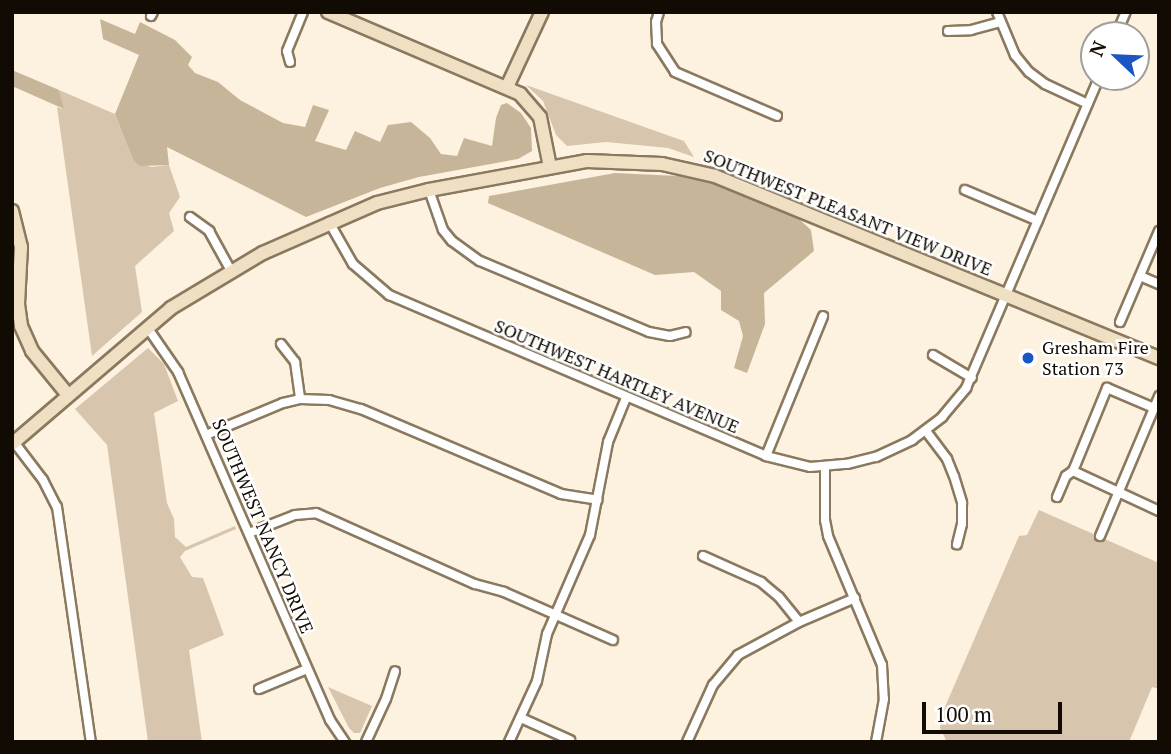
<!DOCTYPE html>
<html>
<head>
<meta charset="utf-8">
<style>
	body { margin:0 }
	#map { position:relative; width:1171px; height:754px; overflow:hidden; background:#fdf1df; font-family:"PT Serif",serif }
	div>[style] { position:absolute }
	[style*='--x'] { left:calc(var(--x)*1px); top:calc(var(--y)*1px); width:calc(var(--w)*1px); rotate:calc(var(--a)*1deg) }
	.green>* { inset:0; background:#d7c6ad }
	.forest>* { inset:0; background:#c7b59a }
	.roads { filter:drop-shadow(2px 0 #8a795e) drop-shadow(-2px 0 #8a795e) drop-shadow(0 2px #8a795e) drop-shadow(0 -2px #8a795e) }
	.street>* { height:8px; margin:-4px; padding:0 4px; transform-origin:4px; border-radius:4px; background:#fff }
	.secondary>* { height:12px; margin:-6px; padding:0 6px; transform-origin:6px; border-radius:6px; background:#efe0c4 }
	.dots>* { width:19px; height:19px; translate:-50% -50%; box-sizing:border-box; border:4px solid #fff; border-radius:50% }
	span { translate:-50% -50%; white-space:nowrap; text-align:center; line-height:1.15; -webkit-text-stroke:5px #fff; paint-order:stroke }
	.street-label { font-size:18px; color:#110b03 }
	.poi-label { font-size:18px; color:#110b03 }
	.left { translate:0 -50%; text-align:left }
	.frame { position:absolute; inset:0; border:14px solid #110b03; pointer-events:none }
	.north { position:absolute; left:1080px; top:21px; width:70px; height:70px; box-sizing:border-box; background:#fff; border:2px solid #a09d9a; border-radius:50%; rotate:293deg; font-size:19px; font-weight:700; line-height:28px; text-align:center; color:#110b03 }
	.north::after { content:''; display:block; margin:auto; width:24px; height:32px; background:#1b56c2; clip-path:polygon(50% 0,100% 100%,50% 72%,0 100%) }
	.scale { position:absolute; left:922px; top:702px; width:140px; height:32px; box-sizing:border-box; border:4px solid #110b03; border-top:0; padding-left:9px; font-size:21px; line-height:24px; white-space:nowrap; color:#110b03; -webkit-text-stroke:5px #fff; paint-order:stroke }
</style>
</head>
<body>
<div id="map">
	<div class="green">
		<i style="clip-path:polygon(526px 85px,684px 141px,694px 157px,668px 148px,648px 146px,606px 142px,567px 146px,556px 135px,543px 101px)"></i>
		<i style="clip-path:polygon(59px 90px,115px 114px,133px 160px,151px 167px,169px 165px,180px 197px,169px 213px,174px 231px,135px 266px,142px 312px,92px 356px,57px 107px,63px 109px)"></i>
		<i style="clip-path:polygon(148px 348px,164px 364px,178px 401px,154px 413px,167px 503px,174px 519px,175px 537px,186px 547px,235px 526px,236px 529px,185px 551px,180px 557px,192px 577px,203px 578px,224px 635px,189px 650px,202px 742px,148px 742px,107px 445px,75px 409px)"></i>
		<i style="clip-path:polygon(1039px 510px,1159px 563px,1159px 689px,1152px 687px,1129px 742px,947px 742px,940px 728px,941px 716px,1019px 536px,1027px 535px)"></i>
		<i style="clip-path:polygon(328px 687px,372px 706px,360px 733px,354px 733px,349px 728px)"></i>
	</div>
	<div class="forest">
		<i style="clip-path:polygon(100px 19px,135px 34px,140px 22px,175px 40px,192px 57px,188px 65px,195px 73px,218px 82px,240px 100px,283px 123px,305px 127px,313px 105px,329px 110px,315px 141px,346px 150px,355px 131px,380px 142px,388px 125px,411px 122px,430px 138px,441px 154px,457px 156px,464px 138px,492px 146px,496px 118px,501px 105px,507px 103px,521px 113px,531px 128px,532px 151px,518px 159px,419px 177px,380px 188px,306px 217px,167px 147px,169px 165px,140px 166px,133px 160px,115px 114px,139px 55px,103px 39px)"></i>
		<i style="clip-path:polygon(12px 70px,59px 90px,64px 109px,12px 86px)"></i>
		<i style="clip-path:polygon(615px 173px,699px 177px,789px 210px,811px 230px,814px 251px,764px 293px,765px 324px,747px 373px,734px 368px,743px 336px,739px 321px,721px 310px,721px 291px,694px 272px,655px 275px,488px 203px,489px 196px)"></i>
	</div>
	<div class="roads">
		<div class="street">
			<i style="--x:659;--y:12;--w:10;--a:107"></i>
			<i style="--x:656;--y:22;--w:22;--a:87"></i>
			<i style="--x:657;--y:44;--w:33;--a:57"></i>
			<i style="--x:675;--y:72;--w:111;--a:23.3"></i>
			<i style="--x:997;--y:12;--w:47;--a:67.3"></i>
			<i style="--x:1015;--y:55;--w:22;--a:51"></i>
			<i style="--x:1029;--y:72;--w:20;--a:37"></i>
			<i style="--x:1045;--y:84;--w:47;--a:24.9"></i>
			<i style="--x:151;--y:16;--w:4;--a:-63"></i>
			<i style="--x:948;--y:31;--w:23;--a:-2"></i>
			<i style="--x:971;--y:30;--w:30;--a:-15"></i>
			<i style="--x:1116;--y:35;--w:25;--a:-67"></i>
			<i style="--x:290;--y:62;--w:11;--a:-105"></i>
			<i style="--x:287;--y:51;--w:42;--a:-67.7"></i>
			<i style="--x:429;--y:190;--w:42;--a:70.7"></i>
			<i style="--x:443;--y:230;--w:14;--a:51"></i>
			<i style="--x:452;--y:241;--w:34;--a:36"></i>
			<i style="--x:480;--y:261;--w:183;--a:22.8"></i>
			<i style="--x:649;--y:332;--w:21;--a:11"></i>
			<i style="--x:670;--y:336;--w:16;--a:-14"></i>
			<i style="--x:965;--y:190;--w:79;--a:23"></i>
			<i style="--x:190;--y:217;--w:24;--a:36"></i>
			<i style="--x:209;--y:231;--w:43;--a:61.1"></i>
			<i style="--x:329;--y:222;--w:48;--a:60.3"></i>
			<i style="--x:353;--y:264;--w:48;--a:40.7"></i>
			<i style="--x:389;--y:295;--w:410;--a:23.1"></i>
			<i style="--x:766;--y:456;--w:45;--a:14"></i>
			<i style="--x:810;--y:467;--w:37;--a:-5"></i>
			<i style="--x:847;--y:464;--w:30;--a:-14"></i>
			<i style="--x:876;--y:457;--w:40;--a:-25"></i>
			<i style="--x:912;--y:440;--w:38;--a:-37"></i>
			<i style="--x:942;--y:417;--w:38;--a:-50"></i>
			<i style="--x:966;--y:388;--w:338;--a:-66.8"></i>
			<i style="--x:1140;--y:276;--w:21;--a:23"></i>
			<i style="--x:1120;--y:322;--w:99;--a:-66.8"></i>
			<i style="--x:147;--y:327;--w:55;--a:55.4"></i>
			<i style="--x:178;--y:372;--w:380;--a:66.4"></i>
			<i style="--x:330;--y:720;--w:27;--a:56"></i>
			<i style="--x:281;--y:344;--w:23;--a:52"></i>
			<i style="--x:295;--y:362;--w:37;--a:82"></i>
			<i style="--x:933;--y:355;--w:45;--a:30.5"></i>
			<i style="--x:926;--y:431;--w:35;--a:53"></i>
			<i style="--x:947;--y:459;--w:18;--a:68"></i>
			<i style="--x:954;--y:476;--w:28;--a:73"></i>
			<i style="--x:962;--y:503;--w:21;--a:90"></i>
			<i style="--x:962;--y:524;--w:21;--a:104"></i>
			<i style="--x:206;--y:435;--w:83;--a:-22.6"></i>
			<i style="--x:283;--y:403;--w:17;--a:-13"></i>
			<i style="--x:300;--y:399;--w:29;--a:2"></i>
			<i style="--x:329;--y:400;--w:33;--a:16"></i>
			<i style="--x:361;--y:409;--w:217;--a:23"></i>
			<i style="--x:561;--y:494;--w:37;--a:9"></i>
			<i style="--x:14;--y:442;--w:48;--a:52.7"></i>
			<i style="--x:43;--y:480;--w:30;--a:63"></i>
			<i style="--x:57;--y:507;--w:237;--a:81.8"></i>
			<i style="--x:766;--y:456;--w:151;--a:-67.8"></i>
			<i style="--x:825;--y:467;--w:53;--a:90"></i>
			<i style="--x:825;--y:520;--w:16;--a:79"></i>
			<i style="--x:828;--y:536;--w:140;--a:67.3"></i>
			<i style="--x:882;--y:665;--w:34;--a:87"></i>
			<i style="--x:884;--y:699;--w:44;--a:100.5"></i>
			<i style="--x:1073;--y:471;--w:95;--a:24.9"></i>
			<i style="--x:1057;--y:497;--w:23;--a:-67"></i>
			<i style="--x:1066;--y:476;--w:9;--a:-36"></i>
			<i style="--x:1073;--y:471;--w:90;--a:-67.7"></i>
			<i style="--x:1107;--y:388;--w:51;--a:23.1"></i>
			<i style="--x:249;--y:533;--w:49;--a:-21.4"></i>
			<i style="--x:295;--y:515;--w:21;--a:-5"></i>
			<i style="--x:316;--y:513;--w:174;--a:24.1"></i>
			<i style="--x:475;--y:584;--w:30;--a:15"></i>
			<i style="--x:504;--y:592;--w:119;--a:23.8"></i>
			<i style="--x:1100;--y:536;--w:152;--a:-67.1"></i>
			<i style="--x:703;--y:556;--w:64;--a:24.1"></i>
			<i style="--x:761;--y:582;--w:23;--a:40"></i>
			<i style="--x:779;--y:597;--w:32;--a:51"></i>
			<i style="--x:259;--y:689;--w:52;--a:-22.6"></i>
			<i style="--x:521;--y:718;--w:54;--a:24.2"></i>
			<i style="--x:366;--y:742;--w:47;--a:-65.1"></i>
			<i style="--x:386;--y:699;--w:29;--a:-72"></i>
			<i style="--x:509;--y:742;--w:67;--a:-65.3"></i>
			<i style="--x:537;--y:681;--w:48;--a:-78"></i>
			<i style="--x:547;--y:634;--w:108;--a:-66.5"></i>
			<i style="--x:590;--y:535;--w:95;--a:-79"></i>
			<i style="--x:608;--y:442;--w:48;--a:-67.8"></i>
			<i style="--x:687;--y:742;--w:63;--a:-65.5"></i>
			<i style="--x:713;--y:685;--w:39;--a:-50"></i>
			<i style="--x:738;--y:655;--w:69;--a:-28.4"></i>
			<i style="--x:799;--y:622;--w:61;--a:-23.2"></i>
		</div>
		<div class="secondary">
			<i style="--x:328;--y:12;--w:209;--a:23.1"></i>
			<i style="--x:520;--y:94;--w:30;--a:49"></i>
			<i style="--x:540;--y:117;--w:51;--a:78.7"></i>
			<i style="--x:507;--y:87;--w:83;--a:-65"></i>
			<i style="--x:12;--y:211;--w:37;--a:76"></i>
			<i style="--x:21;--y:247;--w:57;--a:93"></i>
			<i style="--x:18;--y:304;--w:22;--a:82"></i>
			<i style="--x:21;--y:326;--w:27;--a:66"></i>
			<i style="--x:32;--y:351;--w:57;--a:50.7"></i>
			<i style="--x:12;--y:444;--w:209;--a:-40.5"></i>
			<i style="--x:171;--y:308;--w:107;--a:-30.9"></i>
			<i style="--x:263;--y:253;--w:124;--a:-23.7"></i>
			<i style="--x:377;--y:203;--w:54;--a:-14"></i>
			<i style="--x:429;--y:190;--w:161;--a:-10.4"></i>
			<i style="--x:587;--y:161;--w:75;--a:2.3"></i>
			<i style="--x:662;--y:164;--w:54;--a:12.8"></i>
			<i style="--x:715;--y:176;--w:480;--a:22.3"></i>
		</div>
	</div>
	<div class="dots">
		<i style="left:1028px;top:358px;background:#1b56c2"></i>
	</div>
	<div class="street-label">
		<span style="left:848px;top:212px;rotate:22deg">SOUTHWEST PLEASANT VIEW DRIVE</span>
		<span style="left:617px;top:376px;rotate:23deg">SOUTHWEST HARTLEY AVENUE</span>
		<span style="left:263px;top:526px;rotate:67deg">SOUTHWEST NANCY DRIVE</span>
	</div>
	<div class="poi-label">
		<span class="left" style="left:1042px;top:358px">Gresham Fire<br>Station 73</span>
	</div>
	<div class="frame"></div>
	<div class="north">N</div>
	<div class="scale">100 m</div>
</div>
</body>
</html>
